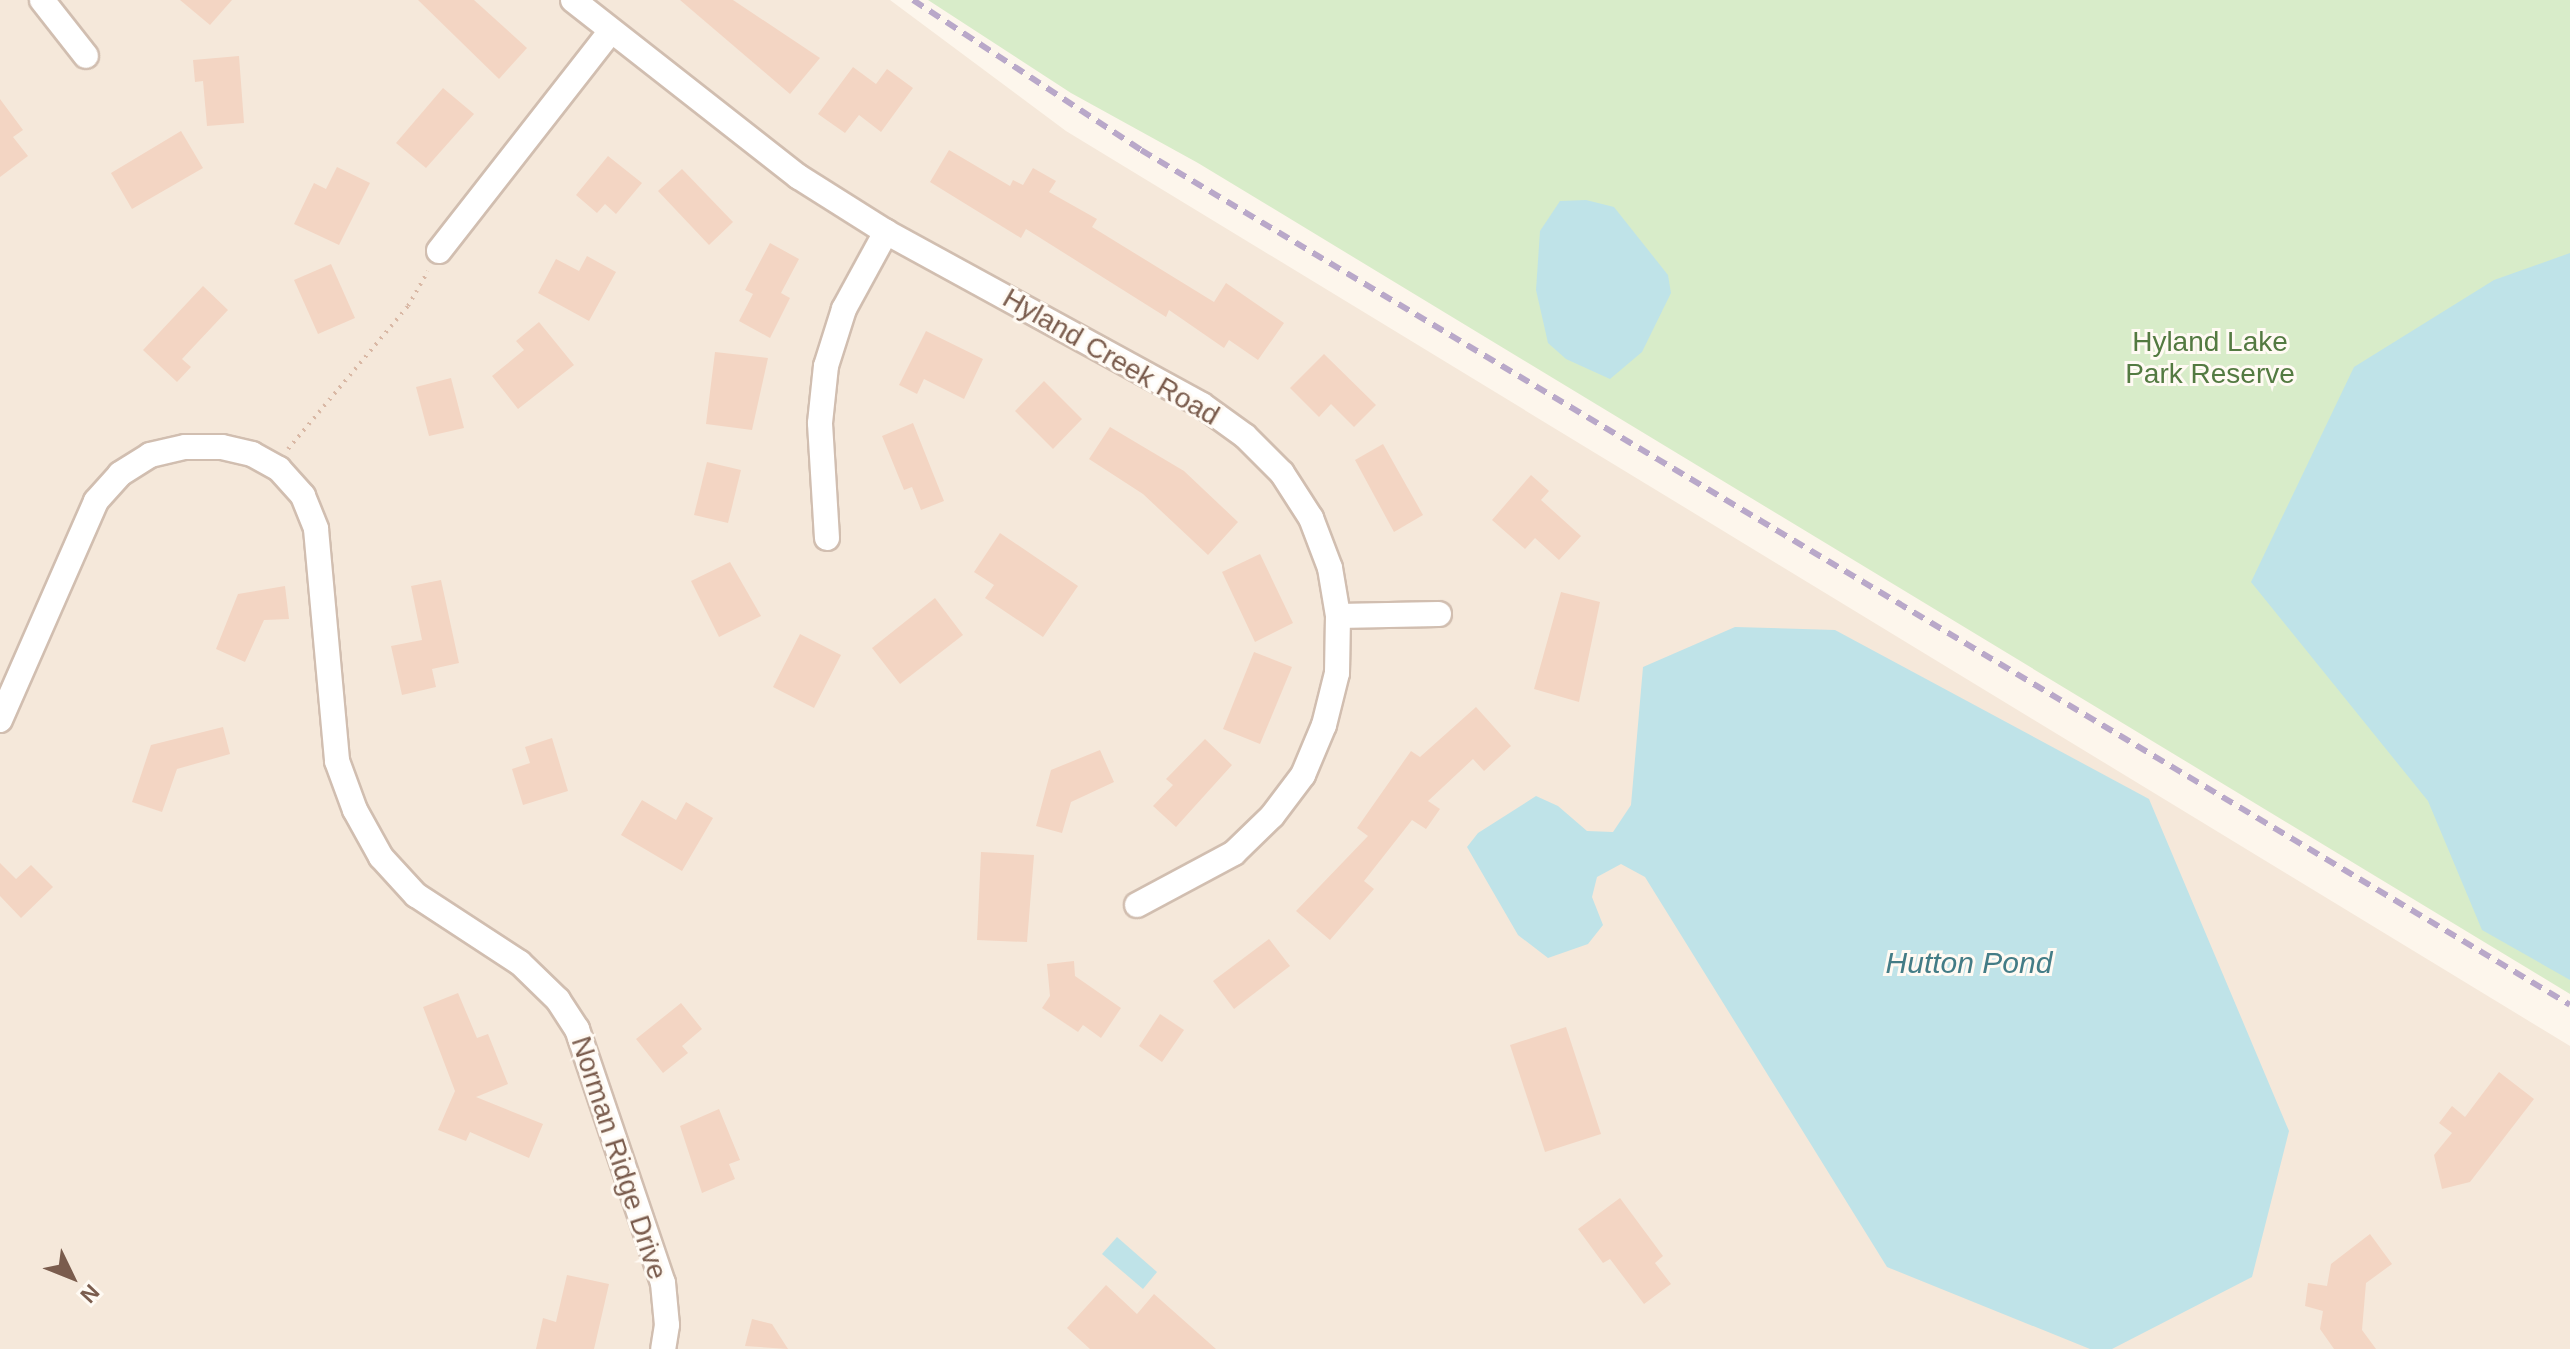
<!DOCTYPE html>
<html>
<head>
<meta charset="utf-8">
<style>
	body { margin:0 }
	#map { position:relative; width:2570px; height:1349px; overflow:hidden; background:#fdf6ec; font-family:Arial,sans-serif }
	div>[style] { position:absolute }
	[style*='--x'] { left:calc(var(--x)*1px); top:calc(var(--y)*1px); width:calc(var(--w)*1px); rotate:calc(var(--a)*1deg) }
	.residential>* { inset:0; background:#f5e8da }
	.green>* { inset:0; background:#d8ecc9 }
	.water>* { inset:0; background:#bfe3e8 }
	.building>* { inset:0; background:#f3d5c3 }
	.path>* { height:4px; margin-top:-2px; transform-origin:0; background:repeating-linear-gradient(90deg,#d9b8a5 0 2px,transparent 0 8px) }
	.roads { filter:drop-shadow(2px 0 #d1beb0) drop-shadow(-2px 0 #d1beb0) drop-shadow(0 2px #d1beb0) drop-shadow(0 -2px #d1beb0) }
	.minor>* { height:24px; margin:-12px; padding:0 12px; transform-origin:12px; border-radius:12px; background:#fff }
	.rail>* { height:6px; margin-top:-3px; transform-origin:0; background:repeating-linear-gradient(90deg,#b9a8c9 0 12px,transparent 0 20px) }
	span { translate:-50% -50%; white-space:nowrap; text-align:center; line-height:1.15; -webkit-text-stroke:6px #fffaf3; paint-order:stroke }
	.park-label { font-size:28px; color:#537a41 }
	.street-label { font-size:28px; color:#7a5c4d }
	.water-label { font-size:30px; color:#437c86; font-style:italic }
	.north { position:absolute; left:32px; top:1237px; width:80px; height:80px; -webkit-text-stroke:6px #fffaf3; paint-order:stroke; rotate:133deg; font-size:22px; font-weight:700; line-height:32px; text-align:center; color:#7a5c4d }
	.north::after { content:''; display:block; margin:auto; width:28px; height:36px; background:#7a5c4d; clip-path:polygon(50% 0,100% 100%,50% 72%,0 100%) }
</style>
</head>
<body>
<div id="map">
	<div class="residential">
		<i style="clip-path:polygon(0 0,890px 0,1066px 131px,2570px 1046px,2570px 1349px,0 1349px)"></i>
	</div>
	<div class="green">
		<i style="clip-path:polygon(928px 0,2570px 0,2570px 994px,1198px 163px,1071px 93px)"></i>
	</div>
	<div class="water">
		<i style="clip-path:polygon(1586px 200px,1614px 207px,1668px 275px,1671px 293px,1642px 352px,1610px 379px,1566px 359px,1548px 343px,1536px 290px,1540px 231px,1560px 201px)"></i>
		<i style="clip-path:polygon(2570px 253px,2570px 980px,2482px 930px,2428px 801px,2251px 582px,2354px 367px,2494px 280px)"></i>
		<i style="clip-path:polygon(1735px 627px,1835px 630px,2149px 799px,2289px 1131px,2252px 1277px,2112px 1349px,2090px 1349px,1887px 1267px,1645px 877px,1621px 864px,1597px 877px,1592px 897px,1603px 925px,1588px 944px,1548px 958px,1518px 935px,1467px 847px,1478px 833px,1536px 796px,1558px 806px,1587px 831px,1613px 832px,1631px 805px,1643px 667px)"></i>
		<i style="clip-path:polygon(1117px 1237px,1157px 1272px,1143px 1289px,1102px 1254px)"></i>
	</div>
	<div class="building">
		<i style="clip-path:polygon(180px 0,232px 0,210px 25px)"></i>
		<i style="clip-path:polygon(418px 0,474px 0,527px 48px,499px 79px)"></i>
		<i style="clip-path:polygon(680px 0,733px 0,820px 58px,790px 94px)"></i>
		<i style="clip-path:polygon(239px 56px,244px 123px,207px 126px,203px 81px,195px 82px,193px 60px)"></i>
		<i style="clip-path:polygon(853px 67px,876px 84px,887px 69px,913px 88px,881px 132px,859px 115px,845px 133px,818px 114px)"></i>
		<i style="clip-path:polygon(443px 88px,474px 114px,426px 168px,396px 143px)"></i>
		<i style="clip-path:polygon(0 99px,23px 130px,13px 137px,28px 156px,0 177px)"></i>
		<i style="clip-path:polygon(181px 131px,203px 168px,132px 209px,111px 173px)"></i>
		<i style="clip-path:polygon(949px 150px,1010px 186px,1013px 180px,1023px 185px,1033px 168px,1056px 181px,1049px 192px,1097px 219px,1092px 227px,1214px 302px,1226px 283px,1284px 323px,1258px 360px,1229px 340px,1224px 348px,1169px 310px,1166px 317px,1026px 229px,1021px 238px,930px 182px)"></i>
		<i style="clip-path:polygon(608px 156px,642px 183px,616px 214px,605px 204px,597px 213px,576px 195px)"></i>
		<i style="clip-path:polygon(337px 167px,370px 183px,339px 245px,294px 224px,314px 183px,326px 189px)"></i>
		<i style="clip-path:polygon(682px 169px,733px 222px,709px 245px,658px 191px)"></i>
		<i style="clip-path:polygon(770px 243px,799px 259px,781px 293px,790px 298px,770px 338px,739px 321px,753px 294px,745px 290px)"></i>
		<i style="clip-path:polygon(587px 256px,616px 272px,589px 321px,538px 293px,556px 259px,579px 271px)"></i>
		<i style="clip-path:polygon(331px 264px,355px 318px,318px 334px,294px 280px)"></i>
		<i style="clip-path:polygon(203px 286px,228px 310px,182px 359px,191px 367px,177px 382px,143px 350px)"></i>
		<i style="clip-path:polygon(539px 322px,574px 365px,518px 409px,492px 376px,524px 350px,516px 341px)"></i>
		<i style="clip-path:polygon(926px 331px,983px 359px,964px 399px,924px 379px,917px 394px,899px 385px)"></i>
		<i style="clip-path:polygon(715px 352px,768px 358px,752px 430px,706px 424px)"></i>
		<i style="clip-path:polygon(1324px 354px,1376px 405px,1354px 427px,1331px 404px,1319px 417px,1290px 388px)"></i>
		<i style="clip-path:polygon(451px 378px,464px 428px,429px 436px,416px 387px)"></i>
		<i style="clip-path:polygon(1044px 381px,1082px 419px,1053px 449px,1015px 411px)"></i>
		<i style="clip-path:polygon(913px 423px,944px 501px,921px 510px,912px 487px,904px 490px,882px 436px)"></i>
		<i style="clip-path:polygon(1110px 427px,1184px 471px,1238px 522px,1208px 555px,1143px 494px,1089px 459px)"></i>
		<i style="clip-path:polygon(1383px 444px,1423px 515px,1394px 532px,1355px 460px)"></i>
		<i style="clip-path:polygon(707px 462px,741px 470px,728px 523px,694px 515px)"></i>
		<i style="clip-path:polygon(1531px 475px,1549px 491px,1541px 500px,1581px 536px,1559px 560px,1535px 538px,1525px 549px,1492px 520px)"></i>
		<i style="clip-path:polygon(1000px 533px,1078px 586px,1043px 637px,985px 598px,994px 585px,974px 572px)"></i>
		<i style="clip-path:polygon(1260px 554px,1293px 623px,1255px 642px,1222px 572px)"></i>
		<i style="clip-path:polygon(730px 562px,761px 616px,719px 637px,691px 581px)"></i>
		<i style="clip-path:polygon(441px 580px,459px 663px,432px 669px,436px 687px,402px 695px,391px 646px,422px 640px,411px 586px)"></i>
		<i style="clip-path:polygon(285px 586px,289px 619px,264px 620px,245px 662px,216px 649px,238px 594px)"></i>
		<i style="clip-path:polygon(1561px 592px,1600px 602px,1579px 702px,1534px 689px)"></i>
		<i style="clip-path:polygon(935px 598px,963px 635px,900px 684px,872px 648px)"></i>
		<i style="clip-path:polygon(800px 634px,841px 655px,814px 708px,773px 687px)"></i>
		<i style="clip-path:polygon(1254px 652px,1292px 667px,1260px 744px,1223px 729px)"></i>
		<i style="clip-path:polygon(1476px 707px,1511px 746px,1484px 771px,1473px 759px,1428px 801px,1440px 809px,1426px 829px,1412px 820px,1364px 881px,1374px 889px,1330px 940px,1296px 911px,1368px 836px,1357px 828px,1411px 751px,1420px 757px)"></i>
		<i style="clip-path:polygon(223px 727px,230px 754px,177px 769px,162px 812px,132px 802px,151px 745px)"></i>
		<i style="clip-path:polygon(552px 738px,568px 791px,523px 805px,512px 769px,530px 763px,525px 747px)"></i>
		<i style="clip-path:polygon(1205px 739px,1232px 765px,1176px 827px,1153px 806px,1173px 785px,1166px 779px)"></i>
		<i style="clip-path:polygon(1100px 750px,1114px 782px,1071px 802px,1062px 833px,1036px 826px,1051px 770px)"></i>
		<i style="clip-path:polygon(642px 800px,676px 820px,686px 802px,713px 818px,682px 871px,621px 835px)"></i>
		<i style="clip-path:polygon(981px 852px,1034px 855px,1027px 942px,977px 940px)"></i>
		<i style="clip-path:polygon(0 863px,16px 879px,31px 865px,53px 887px,21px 918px,0 896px)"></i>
		<i style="clip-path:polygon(1269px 939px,1290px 966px,1234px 1009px,1213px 981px)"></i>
		<i style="clip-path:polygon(1074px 961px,1075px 976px,1121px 1008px,1101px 1038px,1083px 1025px,1078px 1032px,1042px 1008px,1050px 996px,1047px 964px)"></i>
		<i style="clip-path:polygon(458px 993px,477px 1038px,488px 1034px,508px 1084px,476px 1097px,543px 1124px,529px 1158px,470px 1132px,466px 1141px,438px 1130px,455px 1091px,423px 1007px)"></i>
		<i style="clip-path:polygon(681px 1003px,702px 1029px,682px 1046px,688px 1053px,663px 1073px,636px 1039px)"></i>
		<i style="clip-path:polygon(1160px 1014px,1184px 1030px,1162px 1062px,1139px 1046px)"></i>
		<i style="clip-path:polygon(1566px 1027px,1601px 1134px,1545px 1152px,1510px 1045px)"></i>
		<i style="clip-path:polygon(2499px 1072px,2534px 1099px,2470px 1182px,2442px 1189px,2434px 1155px,2452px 1133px,2439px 1123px,2452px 1106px,2465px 1117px)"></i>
		<i style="clip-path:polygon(719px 1109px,740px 1160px,729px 1164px,735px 1179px,702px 1193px,680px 1126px)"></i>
		<i style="clip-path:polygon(1620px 1198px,1663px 1256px,1655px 1263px,1671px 1284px,1644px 1304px,1610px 1259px,1603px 1263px,1578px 1229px)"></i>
		<i style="clip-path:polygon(2370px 1234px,2392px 1264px,2366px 1283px,2362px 1330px,2376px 1349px,2334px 1349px,2320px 1329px,2323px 1311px,2305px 1306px,2308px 1283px,2327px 1286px,2331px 1264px)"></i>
		<i style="clip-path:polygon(567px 1275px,609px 1284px,594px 1349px,536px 1349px,543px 1318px,556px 1322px)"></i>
		<i style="clip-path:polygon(1106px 1285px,1137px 1314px,1154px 1294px,1216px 1349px,1090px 1349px,1067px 1328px)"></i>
		<i style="clip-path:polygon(752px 1319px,772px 1324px,788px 1349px,745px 1346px)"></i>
	</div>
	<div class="path">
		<i style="--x:288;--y:449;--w:187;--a:-50"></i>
		<i style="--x:408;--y:306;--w:40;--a:-60.3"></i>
	</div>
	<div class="roads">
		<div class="minor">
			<i style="--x:42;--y:0;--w:71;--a:51.8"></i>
			<i style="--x:573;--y:0;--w:287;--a:38.1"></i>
			<i style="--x:799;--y:177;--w:103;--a:32.3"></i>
			<i style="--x:886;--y:232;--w:360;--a:28.7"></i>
			<i style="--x:1202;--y:405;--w:53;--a:35.8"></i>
			<i style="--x:1245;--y:436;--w:52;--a:45"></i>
			<i style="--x:1282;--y:473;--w:54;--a:57.2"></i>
			<i style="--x:1311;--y:518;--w:53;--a:69.2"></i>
			<i style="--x:1330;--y:568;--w:49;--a:80.5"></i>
			<i style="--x:1338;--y:616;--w:57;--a:91"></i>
			<i style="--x:1337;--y:673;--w:54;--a:104"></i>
			<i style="--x:1324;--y:725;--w:54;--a:112.8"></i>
			<i style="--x:1303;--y:775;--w:51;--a:127.1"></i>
			<i style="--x:1272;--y:816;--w:53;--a:135.8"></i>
			<i style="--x:1234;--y:853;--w:110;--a:151.8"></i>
			<i style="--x:439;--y:251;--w:279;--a:-52"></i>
			<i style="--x:827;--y:538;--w:115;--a:-93.5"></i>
			<i style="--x:820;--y:423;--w:57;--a:-84"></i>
			<i style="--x:826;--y:366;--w:60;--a:-72.5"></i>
			<i style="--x:844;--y:309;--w:88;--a:-61.4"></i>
			<i style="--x:1338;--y:616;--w:101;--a:-1.1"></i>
			<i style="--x:0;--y:720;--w:239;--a:-66.3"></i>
			<i style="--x:96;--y:501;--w:36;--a:-48"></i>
			<i style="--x:120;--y:474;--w:36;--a:-32"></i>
			<i style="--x:150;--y:455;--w:36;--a:-13"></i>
			<i style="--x:185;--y:447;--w:37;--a:0"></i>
			<i style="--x:222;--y:447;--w:31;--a:13"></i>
			<i style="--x:252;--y:454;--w:31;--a:29"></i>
			<i style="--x:279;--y:469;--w:36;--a:48"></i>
			<i style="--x:303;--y:496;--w:35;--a:68"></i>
			<i style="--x:316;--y:529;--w:233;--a:84.8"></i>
			<i style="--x:337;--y:761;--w:52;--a:69.8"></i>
			<i style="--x:355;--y:810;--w:54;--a:61"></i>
			<i style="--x:381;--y:857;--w:52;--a:47.4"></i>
			<i style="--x:416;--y:895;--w:124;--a:33.2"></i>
			<i style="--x:520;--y:963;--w:53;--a:44.2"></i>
			<i style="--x:558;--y:1000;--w:35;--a:57"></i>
			<i style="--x:577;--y:1029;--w:268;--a:71.3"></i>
			<i style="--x:663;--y:1283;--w:42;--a:84.6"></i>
			<i style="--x:667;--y:1325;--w:24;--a:99"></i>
		</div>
	</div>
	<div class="rail">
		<i style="--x:913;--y:0;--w:273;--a:33.3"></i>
		<i style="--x:1141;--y:150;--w:1665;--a:30.89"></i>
	</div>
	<div class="park-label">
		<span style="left:2210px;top:358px">Hyland Lake<br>Park Reserve</span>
	</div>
	<div class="street-label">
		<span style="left:1111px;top:357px;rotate:30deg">Hyland Creek Road</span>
		<span style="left:619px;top:1158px;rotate:72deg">Norman Ridge Drive</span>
	</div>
	<div class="water-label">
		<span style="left:1969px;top:963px">Hutton Pond</span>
	</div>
	<div class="north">N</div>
</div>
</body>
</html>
